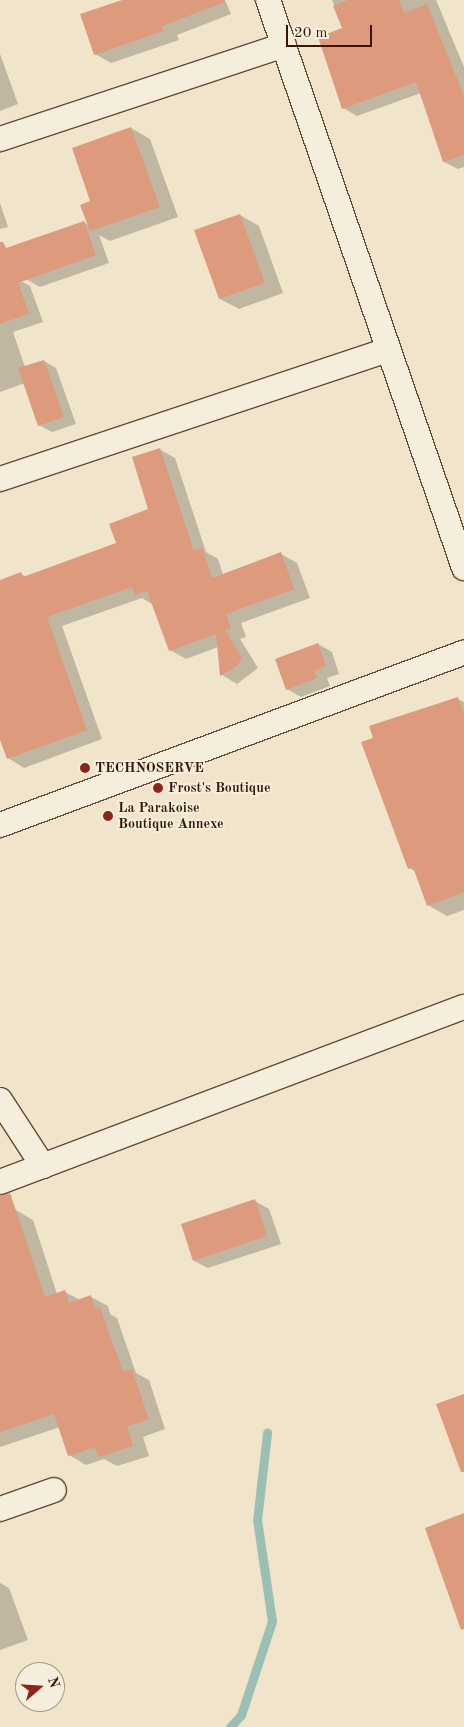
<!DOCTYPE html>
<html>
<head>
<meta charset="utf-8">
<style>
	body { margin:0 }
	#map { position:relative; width:464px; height:1727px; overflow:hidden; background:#f0e5cb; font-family:"Old Standard TT",serif }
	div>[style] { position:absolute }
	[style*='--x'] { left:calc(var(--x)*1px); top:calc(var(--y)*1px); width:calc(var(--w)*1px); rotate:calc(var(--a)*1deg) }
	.shadow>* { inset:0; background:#0003 }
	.stream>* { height:9px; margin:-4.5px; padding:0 4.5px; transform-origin:4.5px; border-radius:4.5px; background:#9abfb4 }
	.building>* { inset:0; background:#de9a7c }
	.roads { filter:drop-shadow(1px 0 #644b38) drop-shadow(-1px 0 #644b38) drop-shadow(0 1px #644b38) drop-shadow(0 -1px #644b38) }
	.minor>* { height:24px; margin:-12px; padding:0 12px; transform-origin:12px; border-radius:12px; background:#f5eedd }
	.dots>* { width:14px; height:14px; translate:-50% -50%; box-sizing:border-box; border:2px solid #f5eedd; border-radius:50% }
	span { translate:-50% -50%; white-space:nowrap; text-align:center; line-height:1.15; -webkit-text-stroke:4px #f5eedd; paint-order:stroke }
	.poi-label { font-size:14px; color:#351807; font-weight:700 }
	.left { translate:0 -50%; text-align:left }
	.north { position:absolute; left:15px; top:1662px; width:50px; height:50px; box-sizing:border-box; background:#f5eedd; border:1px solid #a89887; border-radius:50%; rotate:71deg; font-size:14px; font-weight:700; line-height:20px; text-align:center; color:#351807 }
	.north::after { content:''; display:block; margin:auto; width:18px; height:22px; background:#8f2418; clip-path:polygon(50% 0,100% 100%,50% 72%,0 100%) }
	.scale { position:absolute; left:286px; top:25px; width:86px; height:22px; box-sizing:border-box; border:2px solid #351807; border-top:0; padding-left:6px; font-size:15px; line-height:18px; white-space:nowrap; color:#351807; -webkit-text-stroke:4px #f5eedd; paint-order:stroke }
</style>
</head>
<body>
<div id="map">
	<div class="shadow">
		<i style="clip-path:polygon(126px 0,225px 0,231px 14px,177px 35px,179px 40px,111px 63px,95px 54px)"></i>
		<i style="clip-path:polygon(332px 0,436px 0,464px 67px,464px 167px,458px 169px,444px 162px,421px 93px,357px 116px,343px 108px,344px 29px)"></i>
		<i style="clip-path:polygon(0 54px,18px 104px,0 111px)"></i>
		<i style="clip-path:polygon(131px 128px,150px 139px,178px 217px,110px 241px,99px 235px,109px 263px,40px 287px,26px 279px,84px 222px,89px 225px)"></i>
		<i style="clip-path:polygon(0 203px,8px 227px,0 229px)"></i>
		<i style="clip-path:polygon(240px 215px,259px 226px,283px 293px,239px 309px,220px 299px)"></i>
		<i style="clip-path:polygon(15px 278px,30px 286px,43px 322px,13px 332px,25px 367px,44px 361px,56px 368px,76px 424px,52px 432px,39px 425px,25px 383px,0 392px,0 283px)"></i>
		<i style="clip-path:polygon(159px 449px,175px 458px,206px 552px,218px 559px,223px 575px,281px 554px,297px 563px,310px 598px,241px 623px,246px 637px,240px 639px,258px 668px,237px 684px,222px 675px,218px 647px,186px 659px,170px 650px,152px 604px,142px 598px,62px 626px,102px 739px,24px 768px,8px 758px,0 735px,0 581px,21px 574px,27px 577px,117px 544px,150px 509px)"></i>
		<i style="clip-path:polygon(318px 644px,332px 652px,339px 674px,327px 678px,330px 686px,301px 697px,287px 689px)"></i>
		<i style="clip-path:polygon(458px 699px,464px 702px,464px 910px,447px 916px,428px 905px,416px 872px,409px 868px,375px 738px)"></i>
		<i style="clip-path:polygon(255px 1201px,269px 1209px,281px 1244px,208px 1268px,194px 1261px,183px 1225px)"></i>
		<i style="clip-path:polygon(16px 1210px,33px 1220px,57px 1294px,65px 1292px,80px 1300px,91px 1297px,108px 1306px,110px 1314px,117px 1318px,136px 1373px,149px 1380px,165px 1429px,143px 1437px,149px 1456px,117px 1466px,104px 1459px,86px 1465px,69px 1455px,60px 1427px,0 1447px,0 1215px)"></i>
		<i style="clip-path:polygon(0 1583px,9px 1588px,28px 1640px,0 1650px)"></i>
	</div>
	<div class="stream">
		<i style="--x:230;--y:1727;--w:16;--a:-47"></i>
		<i style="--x:241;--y:1715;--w:99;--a:-71.7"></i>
		<i style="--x:272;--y:1621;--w:102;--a:-98.4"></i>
		<i style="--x:257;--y:1520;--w:88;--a:-83.4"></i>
	</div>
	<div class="building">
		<i style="clip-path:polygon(122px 0,224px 0,225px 2px,162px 26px,163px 31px,94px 55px,80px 14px)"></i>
		<i style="clip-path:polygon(348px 0,399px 0,404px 13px,427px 4px,464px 96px,464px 155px,443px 162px,416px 82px,342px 109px,318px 37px,342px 28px,333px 6px)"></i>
		<i style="clip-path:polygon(131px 127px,160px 207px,90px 231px,80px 205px,90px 201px,72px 148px)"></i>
		<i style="clip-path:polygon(240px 214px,265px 283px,219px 299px,194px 230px)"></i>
		<i style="clip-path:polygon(84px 221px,96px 255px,18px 283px,29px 314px,0 324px,0 242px,3px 242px,6px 248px)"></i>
		<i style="clip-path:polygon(44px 360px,64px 417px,38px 426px,18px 368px)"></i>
		<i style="clip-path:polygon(160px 448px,194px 551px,202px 548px,212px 578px,281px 552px,294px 589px,226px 614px,231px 628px,225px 630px,242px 658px,237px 666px,220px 676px,216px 634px,169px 651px,147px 591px,135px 595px,132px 587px,47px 617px,87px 730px,7px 759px,0 740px,0 580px,21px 572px,23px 577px,116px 543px,109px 524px,148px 509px,132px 457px)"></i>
		<i style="clip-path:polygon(318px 643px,326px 666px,314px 671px,317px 678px,286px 690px,275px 659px)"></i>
		<i style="clip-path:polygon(458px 697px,464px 714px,464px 892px,427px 906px,413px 867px,408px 869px,361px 742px,373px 738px,369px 726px)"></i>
		<i style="clip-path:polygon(10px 1193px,45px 1297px,65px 1290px,69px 1303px,91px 1295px,95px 1309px,100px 1307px,123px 1372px,132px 1369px,149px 1419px,127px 1427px,133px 1446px,99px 1457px,95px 1447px,68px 1456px,54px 1414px,0 1432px,0 1195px)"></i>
		<i style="clip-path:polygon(255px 1199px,267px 1236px,193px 1261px,181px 1224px)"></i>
		<i style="clip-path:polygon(464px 1394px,464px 1472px,461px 1472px,436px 1404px)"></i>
		<i style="clip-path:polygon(464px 1513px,464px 1629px,461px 1630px,425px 1528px)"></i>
	</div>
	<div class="roads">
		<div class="minor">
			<i style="--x:268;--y:0;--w:601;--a:70.96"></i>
			<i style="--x:0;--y:139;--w:299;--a:-18.3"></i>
			<i style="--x:0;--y:479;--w:408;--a:-18.4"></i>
			<i style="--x:0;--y:825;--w:495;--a:-20.4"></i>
			<i style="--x:0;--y:1100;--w:79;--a:56.9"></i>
			<i style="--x:0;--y:1182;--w:496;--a:-20.7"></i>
			<i style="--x:0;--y:1509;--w:57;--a:-19.4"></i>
		</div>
	</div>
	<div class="dots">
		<i style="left:85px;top:768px;background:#8f2418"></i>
		<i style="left:158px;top:788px;background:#8f2418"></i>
		<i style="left:108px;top:816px;background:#8f2418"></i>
	</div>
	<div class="poi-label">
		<span class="left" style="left:95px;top:768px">TECHNOSERVE</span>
		<span class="left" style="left:168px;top:788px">Frost's Boutique</span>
		<span class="left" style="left:118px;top:816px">La Parakoise<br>Boutique Annexe</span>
	</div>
	<div class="north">N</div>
	<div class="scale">20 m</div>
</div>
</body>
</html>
